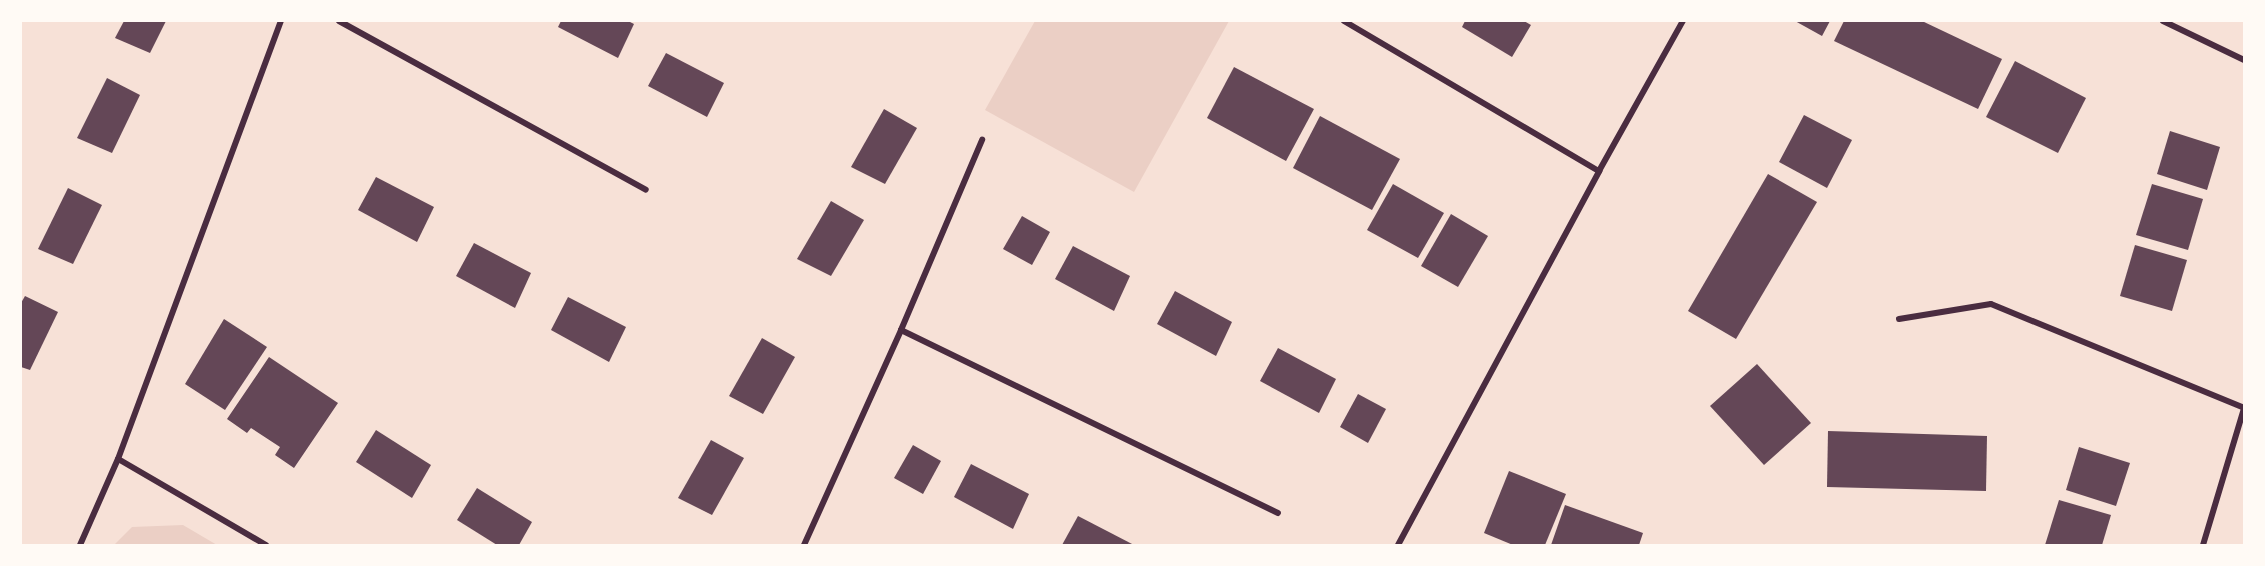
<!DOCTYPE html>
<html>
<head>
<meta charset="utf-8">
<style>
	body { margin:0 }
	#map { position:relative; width:2265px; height:566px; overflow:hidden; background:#f7e1d7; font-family:"Exo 2",sans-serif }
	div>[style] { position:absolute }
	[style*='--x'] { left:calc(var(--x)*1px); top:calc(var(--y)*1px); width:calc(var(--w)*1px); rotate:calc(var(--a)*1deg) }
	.green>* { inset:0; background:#ebcfc5 }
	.building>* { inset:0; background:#644757 }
	.minor>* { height:6px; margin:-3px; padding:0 3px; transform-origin:3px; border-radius:3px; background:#4a2c40 }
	span { translate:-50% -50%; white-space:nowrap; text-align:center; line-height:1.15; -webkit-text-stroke:5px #fffaf5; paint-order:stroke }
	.frame { position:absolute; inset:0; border:22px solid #fffaf5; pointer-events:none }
</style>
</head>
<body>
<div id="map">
	<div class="green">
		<i style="clip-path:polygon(1035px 21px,1229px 21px,1134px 192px,985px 110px)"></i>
		<i style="clip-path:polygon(183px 525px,217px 545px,114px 545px,132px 527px)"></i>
	</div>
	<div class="building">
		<i style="clip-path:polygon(124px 21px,166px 21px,150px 53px,115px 38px)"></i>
		<i style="clip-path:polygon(561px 21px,628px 21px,634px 24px,618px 58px,558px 27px)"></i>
		<i style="clip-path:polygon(1465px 21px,1524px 21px,1531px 25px,1512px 57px,1462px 27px)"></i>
		<i style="clip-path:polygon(1795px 21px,1830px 21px,1822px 36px)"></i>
		<i style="clip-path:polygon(1844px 21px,1922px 21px,2002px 59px,1978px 109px,1834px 41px)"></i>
		<i style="clip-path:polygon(666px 53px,724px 83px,707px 117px,648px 86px)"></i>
		<i style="clip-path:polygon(2015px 61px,2086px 98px,2058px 153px,1986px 117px)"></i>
		<i style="clip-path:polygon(1234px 67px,1314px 109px,1286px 161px,1207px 118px)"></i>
		<i style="clip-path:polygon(107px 78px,140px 95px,112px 153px,77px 138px)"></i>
		<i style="clip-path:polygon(884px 109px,917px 128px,885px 184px,851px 167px)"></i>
		<i style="clip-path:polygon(1804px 115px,1852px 140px,1827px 188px,1779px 162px)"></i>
		<i style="clip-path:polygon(1320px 116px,1400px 159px,1372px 210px,1293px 168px)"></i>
		<i style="clip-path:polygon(2170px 131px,2220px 147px,2207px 190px,2157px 174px)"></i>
		<i style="clip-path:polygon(1768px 174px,1817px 202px,1736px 339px,1688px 311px)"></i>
		<i style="clip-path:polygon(376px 177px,434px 207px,417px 242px,358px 210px)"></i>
		<i style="clip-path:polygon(1393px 184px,1444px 213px,1418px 258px,1367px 230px)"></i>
		<i style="clip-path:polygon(2152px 184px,2203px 199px,2188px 250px,2136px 235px)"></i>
		<i style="clip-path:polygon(68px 188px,102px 205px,73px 264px,38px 249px)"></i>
		<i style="clip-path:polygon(831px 201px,864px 220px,831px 276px,797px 259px)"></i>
		<i style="clip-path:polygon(1451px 214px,1488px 236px,1458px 287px,1421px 266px)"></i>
		<i style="clip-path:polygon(1022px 216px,1050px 232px,1032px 265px,1003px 249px)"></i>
		<i style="clip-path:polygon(474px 243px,531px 273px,515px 308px,456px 276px)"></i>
		<i style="clip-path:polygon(2135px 245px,2187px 260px,2172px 311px,2120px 296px)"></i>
		<i style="clip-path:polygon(1073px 246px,1130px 276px,1114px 311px,1055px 279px)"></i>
		<i style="clip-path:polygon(1175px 291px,1232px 322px,1216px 356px,1157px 324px)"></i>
		<i style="clip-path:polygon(25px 296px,58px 312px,30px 370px,21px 367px,21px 303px)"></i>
		<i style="clip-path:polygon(568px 297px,626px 327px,609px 362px,551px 330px)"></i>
		<i style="clip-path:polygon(224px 319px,267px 347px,225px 410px,185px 384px)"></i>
		<i style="clip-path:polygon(762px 338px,795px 357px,763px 414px,729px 396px)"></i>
		<i style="clip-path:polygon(1278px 348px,1336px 379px,1319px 413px,1260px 381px)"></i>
		<i style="clip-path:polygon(269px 357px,338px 403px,294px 468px,275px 455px,280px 447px,251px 428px,247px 433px,227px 419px)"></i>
		<i style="clip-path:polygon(1757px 364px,1811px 423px,1764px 465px,1710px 406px)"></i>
		<i style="clip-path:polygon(1358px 394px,1386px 409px,1368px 443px,1340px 427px)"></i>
		<i style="clip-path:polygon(376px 430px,431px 465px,412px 498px,356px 462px)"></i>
		<i style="clip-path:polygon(1828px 431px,1987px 436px,1986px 491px,1827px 487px)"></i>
		<i style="clip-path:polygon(711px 440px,744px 458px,712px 515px,678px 498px)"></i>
		<i style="clip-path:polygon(913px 445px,941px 461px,923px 494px,894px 478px)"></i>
		<i style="clip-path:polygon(2079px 447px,2130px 463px,2116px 506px,2066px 490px)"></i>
		<i style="clip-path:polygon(971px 464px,1029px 494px,1013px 529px,954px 497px)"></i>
		<i style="clip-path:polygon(1509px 471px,1566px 494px,1545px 545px,1513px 545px,1484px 533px)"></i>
		<i style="clip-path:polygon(477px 488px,532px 522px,519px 545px,497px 545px,457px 520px)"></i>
		<i style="clip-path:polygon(2059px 500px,2111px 515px,2102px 545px,2045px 545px)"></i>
		<i style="clip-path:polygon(1565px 505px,1643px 533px,1639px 545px,1551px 545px)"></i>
		<i style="clip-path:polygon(1078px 516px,1107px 531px,1134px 545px,1062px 545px)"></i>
	</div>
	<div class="minor">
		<i style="--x:339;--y:21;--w:350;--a:28.8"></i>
		<i style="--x:1344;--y:21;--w:296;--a:30.5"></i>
		<i style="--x:2163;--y:21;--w:90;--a:25.7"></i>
		<i style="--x:1899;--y:319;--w:93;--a:-9.3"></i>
		<i style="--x:1991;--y:304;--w:274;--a:22.3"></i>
		<i style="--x:901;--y:330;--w:419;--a:25.9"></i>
		<i style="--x:80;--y:545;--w:94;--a:-66.2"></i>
		<i style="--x:266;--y:545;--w:171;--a:-149.8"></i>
		<i style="--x:118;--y:459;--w:467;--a:-69.6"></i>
		<i style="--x:804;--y:545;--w:236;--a:-65.7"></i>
		<i style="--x:901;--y:330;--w:207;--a:-66.9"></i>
		<i style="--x:1398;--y:545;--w:425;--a:-61.7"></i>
		<i style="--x:1599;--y:171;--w:172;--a:-60.8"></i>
		<i style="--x:2203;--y:545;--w:143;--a:-73.3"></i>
	</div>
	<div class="frame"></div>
</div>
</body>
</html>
